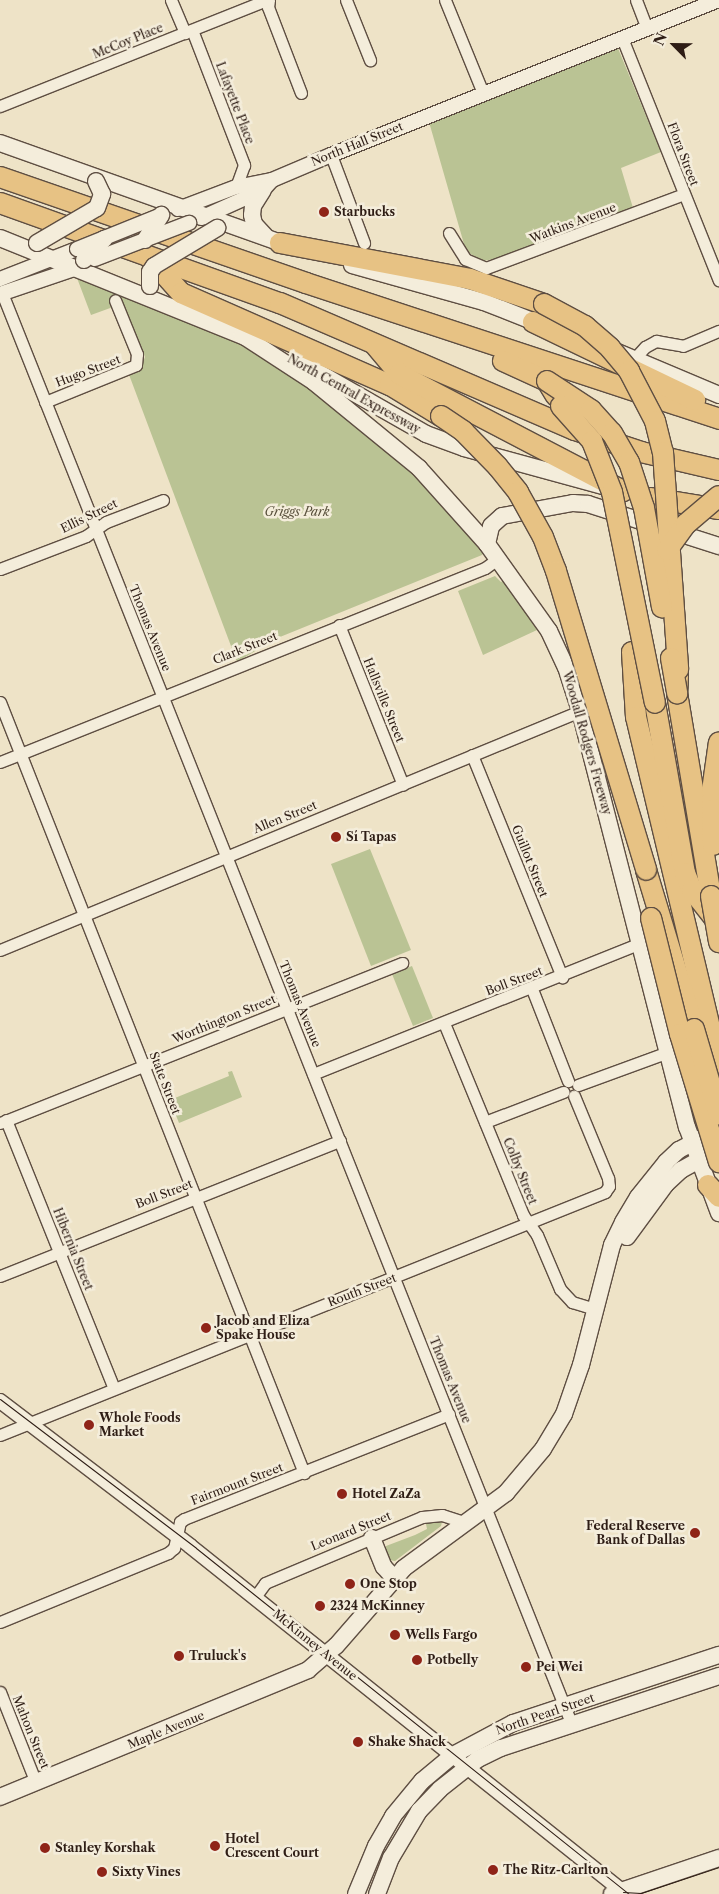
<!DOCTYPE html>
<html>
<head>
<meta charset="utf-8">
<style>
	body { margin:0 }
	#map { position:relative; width:719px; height:1894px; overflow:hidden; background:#eee3c7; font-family:"Libre Caslon Text",serif }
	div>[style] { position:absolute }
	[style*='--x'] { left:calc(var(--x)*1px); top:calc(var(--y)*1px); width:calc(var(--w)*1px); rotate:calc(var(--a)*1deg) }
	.green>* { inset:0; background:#bac394 }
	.roads { filter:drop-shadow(1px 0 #5e4e42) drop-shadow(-1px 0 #5e4e42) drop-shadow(0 1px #5e4e42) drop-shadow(0 -1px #5e4e42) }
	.minor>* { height:11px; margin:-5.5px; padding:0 5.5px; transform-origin:5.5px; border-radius:5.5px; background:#f4eddb }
	.tertiary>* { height:14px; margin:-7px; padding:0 7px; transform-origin:7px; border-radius:7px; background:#f4eddb }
	.secondary>* { height:16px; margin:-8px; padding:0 8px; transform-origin:8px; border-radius:8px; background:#f4eddb }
	.motorway>* { height:20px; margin:-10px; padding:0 10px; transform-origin:10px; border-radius:10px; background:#e7c284 }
	.tram>* { height:1px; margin:-0.5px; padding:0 0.5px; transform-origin:0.5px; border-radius:0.5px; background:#2e1d15 }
	.bridges { filter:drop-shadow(1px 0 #5e4e42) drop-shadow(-1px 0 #5e4e42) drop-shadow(0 1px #5e4e42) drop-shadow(0 -1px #5e4e42) }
	.tertiary-bridge>* { height:14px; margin:-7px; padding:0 7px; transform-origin:7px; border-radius:7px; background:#f4eddb }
	.secondary-bridge>* { height:16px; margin:-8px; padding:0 8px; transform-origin:8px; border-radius:8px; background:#f4eddb }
	.motorway-bridge>* { height:20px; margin:-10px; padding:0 10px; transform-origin:10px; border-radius:10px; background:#e7c284 }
	.dots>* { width:14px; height:14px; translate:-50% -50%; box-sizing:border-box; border:2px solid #f4eddb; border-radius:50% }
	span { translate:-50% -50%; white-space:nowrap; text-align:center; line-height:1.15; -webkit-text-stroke:5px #f4eddb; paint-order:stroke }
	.street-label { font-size:12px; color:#2e1d15 }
	.poi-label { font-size:12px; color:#2e1d15; font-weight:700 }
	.left { translate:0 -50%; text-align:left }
	.right { translate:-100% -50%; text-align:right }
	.park-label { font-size:12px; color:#584f3b; font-style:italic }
	.north { position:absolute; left:649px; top:20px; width:50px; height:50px; -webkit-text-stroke:4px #f4eddb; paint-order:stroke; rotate:293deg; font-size:14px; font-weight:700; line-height:20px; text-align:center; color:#2e1d15 }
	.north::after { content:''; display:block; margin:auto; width:18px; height:22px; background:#2e1d15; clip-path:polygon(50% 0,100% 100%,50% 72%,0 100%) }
</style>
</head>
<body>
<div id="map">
	<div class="green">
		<i style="clip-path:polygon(617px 46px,661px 152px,621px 168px,633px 208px,501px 258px,482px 261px,466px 251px,429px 122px)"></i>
		<i style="clip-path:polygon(77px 278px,223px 332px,303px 381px,419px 476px,484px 552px,482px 555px,275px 639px,237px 662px,128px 372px,140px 370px,145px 357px,120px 295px,110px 298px,113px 307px,91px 315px)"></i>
		<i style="clip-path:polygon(495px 576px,501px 582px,505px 579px,537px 630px,483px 655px,458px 591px)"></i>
		<i style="clip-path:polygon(370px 849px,411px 950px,371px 966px,331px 864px)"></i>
		<i style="clip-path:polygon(412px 966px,433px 1018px,413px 1026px,392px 974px)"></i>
		<i style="clip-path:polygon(232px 1071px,242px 1097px,179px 1123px,170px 1100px,229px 1076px,228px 1072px)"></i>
		<i style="clip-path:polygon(434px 1521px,442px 1522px,441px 1526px,395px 1561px,389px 1560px,384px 1552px,386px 1546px,415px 1535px,427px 1529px,426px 1524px)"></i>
	</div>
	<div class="roads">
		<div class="minor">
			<i style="--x:171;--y:0;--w:36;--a:67"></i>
			<i style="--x:269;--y:0;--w:7;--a:98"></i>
			<i style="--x:268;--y:7;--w:92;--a:69"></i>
			<i style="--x:346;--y:0;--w:65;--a:68.2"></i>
			<i style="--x:445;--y:0;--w:100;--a:67.8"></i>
			<i style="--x:636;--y:0;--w:30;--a:69"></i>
			<i style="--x:192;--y:30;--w:145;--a:68.9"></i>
			<i style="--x:244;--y:165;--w:23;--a:110"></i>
			<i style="--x:622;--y:38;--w:261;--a:68.2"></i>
			<i style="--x:0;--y:106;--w:287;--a:-21.7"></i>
			<i style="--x:331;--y:155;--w:94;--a:69.4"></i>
			<i style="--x:449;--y:233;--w:31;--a:58"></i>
			<i style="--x:465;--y:259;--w:23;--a:23"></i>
			<i style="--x:486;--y:268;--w:211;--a:-20.5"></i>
			<i style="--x:2;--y:293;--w:1541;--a:68.3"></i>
			<i style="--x:635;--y:358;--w:15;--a:-48"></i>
			<i style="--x:645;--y:347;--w:13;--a:-29"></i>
			<i style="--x:656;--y:341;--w:27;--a:10"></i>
			<i style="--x:683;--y:346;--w:39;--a:-23"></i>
			<i style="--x:45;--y:402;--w:98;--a:-22.1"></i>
			<i style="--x:136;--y:365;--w:11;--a:-85"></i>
			<i style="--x:137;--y:354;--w:58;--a:-112.2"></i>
			<i style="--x:0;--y:569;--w:92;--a:-21"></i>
			<i style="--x:86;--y:536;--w:24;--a:-35"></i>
			<i style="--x:106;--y:522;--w:61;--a:-21.1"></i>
			<i style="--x:339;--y:625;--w:172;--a:68.2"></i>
			<i style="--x:0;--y:702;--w:829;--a:68.48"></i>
			<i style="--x:472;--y:755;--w:240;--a:67.9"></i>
			<i style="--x:0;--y:762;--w:522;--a:-21.8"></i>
			<i style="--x:485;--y:568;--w:17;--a:-36"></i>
			<i style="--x:0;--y:950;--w:627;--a:-22.4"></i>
			<i style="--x:532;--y:989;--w:99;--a:68.6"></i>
			<i style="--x:444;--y:1023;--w:208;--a:67.6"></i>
			<i style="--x:523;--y:1215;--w:24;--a:55"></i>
			<i style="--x:537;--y:1235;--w:59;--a:66.9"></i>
			<i style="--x:560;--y:1289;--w:18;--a:47"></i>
			<i style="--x:572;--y:1302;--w:24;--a:17"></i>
			<i style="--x:313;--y:1074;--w:353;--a:-21.8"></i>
			<i style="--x:578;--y:1085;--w:96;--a:-20.1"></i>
			<i style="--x:6;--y:1120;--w:289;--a:68.1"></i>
			<i style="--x:485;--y:1122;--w:84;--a:-21"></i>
			<i style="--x:0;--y:1123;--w:433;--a:-21.7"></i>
			<i style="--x:0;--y:1276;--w:366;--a:-21.7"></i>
			<i style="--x:0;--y:1435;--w:652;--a:-21.88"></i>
			<i style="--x:605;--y:1192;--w:7;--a:-56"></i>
			<i style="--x:609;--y:1186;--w:8;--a:-97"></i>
			<i style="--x:608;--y:1178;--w:89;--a:-112.5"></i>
			<i style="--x:255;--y:1597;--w:17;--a:-54"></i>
			<i style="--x:265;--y:1583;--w:170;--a:-22.8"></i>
			<i style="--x:422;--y:1517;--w:20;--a:-6"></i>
			<i style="--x:442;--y:1515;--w:26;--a:18"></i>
			<i style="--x:0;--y:1622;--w:182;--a:-22.3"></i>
			<i style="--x:168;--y:1553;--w:8;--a:-40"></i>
			<i style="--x:174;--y:1548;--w:27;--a:-77"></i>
			<i style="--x:180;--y:1522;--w:5;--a:-37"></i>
			<i style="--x:184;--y:1519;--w:285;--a:-21.6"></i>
			<i style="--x:0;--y:1692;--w:98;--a:68.4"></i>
		</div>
		<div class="tertiary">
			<i style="--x:178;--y:209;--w:62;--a:-20.8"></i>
			<i style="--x:236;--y:187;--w:37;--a:-11"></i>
			<i style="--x:201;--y:218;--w:68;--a:-24.3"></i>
			<i style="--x:263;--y:190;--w:13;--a:-48"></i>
			<i style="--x:272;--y:180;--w:64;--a:-23"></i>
			<i style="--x:331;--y:155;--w:417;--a:-21.8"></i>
			<i style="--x:0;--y:279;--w:83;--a:-21.3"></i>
			<i style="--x:0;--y:294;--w:84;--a:-18.6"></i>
			<i style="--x:0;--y:1401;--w:239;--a:37.3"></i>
			<i style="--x:190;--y:1546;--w:558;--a:38.6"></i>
		</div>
		<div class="secondary">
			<i style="--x:0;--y:143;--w:308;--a:19.6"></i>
			<i style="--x:263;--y:190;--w:19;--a:122"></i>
			<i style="--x:253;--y:206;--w:9;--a:96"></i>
			<i style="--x:252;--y:215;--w:9;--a:77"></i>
			<i style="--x:254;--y:224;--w:18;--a:47"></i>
			<i style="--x:0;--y:238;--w:270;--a:22"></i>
			<i style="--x:352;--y:265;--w:137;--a:15.7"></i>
			<i style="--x:484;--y:302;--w:66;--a:21.5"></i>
			<i style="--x:242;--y:335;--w:86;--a:33.1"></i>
			<i style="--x:314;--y:382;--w:136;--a:39.3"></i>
			<i style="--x:419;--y:468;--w:102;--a:48.2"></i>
			<i style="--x:487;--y:544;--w:107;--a:54.5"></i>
			<i style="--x:549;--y:631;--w:40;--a:65"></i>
			<i style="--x:566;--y:667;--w:46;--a:72.3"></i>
			<i style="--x:580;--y:711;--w:430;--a:75.6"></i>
			<i style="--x:687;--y:1127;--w:92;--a:69.6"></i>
			<i style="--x:608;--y:348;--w:121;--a:22.9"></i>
			<i style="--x:300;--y:362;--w:145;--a:29.7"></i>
			<i style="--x:426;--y:434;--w:40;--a:20.2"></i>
			<i style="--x:464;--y:448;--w:144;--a:15.3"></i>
			<i style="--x:487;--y:544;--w:18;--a:-77"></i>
			<i style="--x:491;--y:526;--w:15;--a:-42"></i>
			<i style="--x:502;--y:516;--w:72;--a:-10.4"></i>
			<i style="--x:573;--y:503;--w:15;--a:4"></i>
			<i style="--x:588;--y:504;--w:138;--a:17.8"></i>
			<i style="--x:627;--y:1237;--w:66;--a:-53.7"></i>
			<i style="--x:666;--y:1184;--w:21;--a:-43"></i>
			<i style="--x:681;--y:1170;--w:31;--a:-29"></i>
			<i style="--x:372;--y:1538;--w:31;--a:68"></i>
			<i style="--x:384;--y:1567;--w:15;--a:48"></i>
			<i style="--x:0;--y:1797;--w:333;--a:-22.4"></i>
			<i style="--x:308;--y:1670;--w:37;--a:-41"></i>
			<i style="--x:336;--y:1646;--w:103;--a:-48.9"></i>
			<i style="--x:404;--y:1568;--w:127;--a:-36.3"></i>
			<i style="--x:506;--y:1493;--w:57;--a:-49.9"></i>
			<i style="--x:543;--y:1449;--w:41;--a:-59"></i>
			<i style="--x:564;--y:1414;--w:52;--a:-70.9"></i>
			<i style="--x:581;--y:1365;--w:124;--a:-75.5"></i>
			<i style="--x:612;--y:1245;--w:25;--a:-64"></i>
			<i style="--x:623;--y:1222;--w:29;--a:-59"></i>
			<i style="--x:638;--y:1197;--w:45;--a:-51.3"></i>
			<i style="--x:666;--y:1162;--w:18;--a:-43"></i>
			<i style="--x:679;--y:1150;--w:26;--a:-28"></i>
			<i style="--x:356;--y:1894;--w:52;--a:-67.4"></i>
			<i style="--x:376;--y:1846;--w:34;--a:-60"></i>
			<i style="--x:393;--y:1816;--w:45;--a:-50.4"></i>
			<i style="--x:422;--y:1781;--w:40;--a:-40"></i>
			<i style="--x:453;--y:1755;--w:68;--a:-28.1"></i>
			<i style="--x:513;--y:1723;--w:217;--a:-18.3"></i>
			<i style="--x:377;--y:1894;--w:39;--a:-69"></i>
			<i style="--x:391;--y:1858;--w:55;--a:-59.2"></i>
			<i style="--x:419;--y:1811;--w:30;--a:-46"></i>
			<i style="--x:440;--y:1789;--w:48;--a:-38.3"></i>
			<i style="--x:478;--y:1759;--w:25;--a:-26"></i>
			<i style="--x:501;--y:1748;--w:230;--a:-18.3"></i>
			<i style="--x:612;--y:1894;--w:113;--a:-18.6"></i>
		</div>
		<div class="motorway">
			<i style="--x:0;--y:177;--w:324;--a:19.1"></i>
			<i style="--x:306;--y:283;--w:435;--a:18.2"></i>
			<i style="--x:0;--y:203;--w:297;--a:19.7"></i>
			<i style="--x:280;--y:303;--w:321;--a:23.3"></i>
			<i style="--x:575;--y:430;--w:70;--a:18.4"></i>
			<i style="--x:641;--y:452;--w:80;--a:13"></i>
			<i style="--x:280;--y:243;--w:193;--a:10.7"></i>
			<i style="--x:470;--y:279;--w:78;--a:18.7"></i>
			<i style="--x:149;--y:257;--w:48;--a:48.4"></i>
			<i style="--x:181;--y:293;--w:228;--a:23.8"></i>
			<i style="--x:390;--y:385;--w:60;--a:31.3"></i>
			<i style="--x:533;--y:322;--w:180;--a:25.7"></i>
			<i style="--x:375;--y:345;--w:38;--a:50"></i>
			<i style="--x:399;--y:374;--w:253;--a:27.6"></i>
			<i style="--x:503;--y:361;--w:48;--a:24.4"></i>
			<i style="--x:547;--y:381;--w:17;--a:59"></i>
			<i style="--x:651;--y:498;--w:69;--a:9.2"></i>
			<i style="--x:632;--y:652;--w:65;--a:86.5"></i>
			<i style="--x:636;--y:717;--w:358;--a:76.6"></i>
			<i style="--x:678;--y:676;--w:17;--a:93"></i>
			<i style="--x:677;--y:693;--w:206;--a:80.5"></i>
			<i style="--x:655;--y:703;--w:173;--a:80"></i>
			<i style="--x:685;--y:873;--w:18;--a:68"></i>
			<i style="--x:692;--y:890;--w:43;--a:51.5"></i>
			<i style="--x:713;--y:845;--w:54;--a:-91.1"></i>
			<i style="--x:712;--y:791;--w:49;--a:-81.9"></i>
			<i style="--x:646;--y:870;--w:166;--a:73.2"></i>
			<i style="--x:708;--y:1185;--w:16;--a:47"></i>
		</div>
	</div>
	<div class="tram">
		<i style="--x:0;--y:1399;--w:246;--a:37.2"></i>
		<i style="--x:196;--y:1548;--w:554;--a:38.63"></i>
		<i style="--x:623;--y:1892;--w:18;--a:3"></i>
		<i style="--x:641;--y:1893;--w:82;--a:-18.4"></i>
	</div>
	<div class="bridges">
		<div class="tertiary-bridge">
			<i style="--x:77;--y:249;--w:91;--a:-22"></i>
			<i style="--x:95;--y:259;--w:101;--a:-21"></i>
		</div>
		<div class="secondary-bridge">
			<i style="--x:145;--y:240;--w:30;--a:-57"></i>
			<i style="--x:37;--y:243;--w:69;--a:-30.3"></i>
			<i style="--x:97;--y:208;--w:15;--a:-70"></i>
			<i style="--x:102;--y:194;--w:14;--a:-115"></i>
			<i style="--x:84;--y:260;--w:30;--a:-46"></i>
			<i style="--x:150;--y:286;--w:14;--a:-90"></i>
			<i style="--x:150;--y:272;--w:7;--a:-56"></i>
			<i style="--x:154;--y:266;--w:74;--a:-31.1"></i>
		</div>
		<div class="motorway-bridge">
			<i style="--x:544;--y:304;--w:47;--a:28.2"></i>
			<i style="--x:585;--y:326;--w:33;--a:41"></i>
			<i style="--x:610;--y:348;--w:30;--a:50"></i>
			<i style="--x:629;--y:371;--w:56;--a:62.5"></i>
			<i style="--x:655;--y:421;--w:32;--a:76"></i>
			<i style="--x:663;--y:452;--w:218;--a:86"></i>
			<i style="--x:547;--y:381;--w:53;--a:33.4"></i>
			<i style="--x:591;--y:410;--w:31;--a:48"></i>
			<i style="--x:612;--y:433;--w:34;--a:60"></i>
			<i style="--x:629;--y:462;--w:48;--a:71.9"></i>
			<i style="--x:644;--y:508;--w:101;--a:79.7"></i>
			<i style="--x:561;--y:406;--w:47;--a:48.5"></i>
			<i style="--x:592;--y:441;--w:55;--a:68.6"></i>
			<i style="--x:612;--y:492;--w:215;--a:78.5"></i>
			<i style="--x:441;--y:416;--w:27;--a:34"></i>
			<i style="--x:463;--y:431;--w:50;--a:45.8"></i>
			<i style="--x:498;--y:467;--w:32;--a:51"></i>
			<i style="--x:518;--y:492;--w:51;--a:60.9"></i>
			<i style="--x:543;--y:537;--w:36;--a:69"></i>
			<i style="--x:556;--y:571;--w:312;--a:73.2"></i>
			<i style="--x:667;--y:550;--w:32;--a:-54"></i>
			<i style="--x:686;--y:524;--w:43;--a:-40.3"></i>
			<i style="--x:671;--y:658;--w:36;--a:80"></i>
			<i style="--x:711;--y:896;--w:47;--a:80.1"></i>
			<i style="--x:651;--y:918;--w:120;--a:76"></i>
			<i style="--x:680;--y:1034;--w:134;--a:73.1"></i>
			<i style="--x:694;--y:1029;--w:89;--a:73.6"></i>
		</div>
	</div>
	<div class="dots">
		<i style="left:324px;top:212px;background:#8f2418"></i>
		<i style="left:336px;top:837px;background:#8f2418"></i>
		<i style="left:206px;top:1328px;background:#8f2418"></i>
		<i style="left:89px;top:1425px;background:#8f2418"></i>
		<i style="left:342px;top:1494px;background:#8f2418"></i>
		<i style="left:695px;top:1533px;background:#8f2418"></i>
		<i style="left:350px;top:1584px;background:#8f2418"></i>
		<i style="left:320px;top:1606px;background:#8f2418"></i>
		<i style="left:395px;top:1635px;background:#8f2418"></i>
		<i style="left:179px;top:1656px;background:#8f2418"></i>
		<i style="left:417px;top:1660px;background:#8f2418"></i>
		<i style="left:526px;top:1667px;background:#8f2418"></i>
		<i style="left:358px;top:1742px;background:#8f2418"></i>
		<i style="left:215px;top:1846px;background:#8f2418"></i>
		<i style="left:45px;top:1848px;background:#8f2418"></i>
		<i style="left:493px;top:1870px;background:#8f2418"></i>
		<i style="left:102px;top:1872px;background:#8f2418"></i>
	</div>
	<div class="street-label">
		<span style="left:128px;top:41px;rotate:-22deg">McCoy Place</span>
		<span style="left:235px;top:103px;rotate:69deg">Lafayette Place</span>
		<span style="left:357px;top:144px;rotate:-22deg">North Hall Street</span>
		<span style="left:683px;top:154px;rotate:69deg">Flora Street</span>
		<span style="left:573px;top:223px;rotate:-21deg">Watkins Avenue</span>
		<span style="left:88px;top:371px;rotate:-21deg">Hugo Street</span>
		<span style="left:354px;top:394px;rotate:29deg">North Central Expressway</span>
		<span style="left:89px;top:516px;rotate:-26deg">Ellis Street</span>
		<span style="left:150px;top:628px;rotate:68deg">Thomas Avenue</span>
		<span style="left:245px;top:648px;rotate:-22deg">Clark Street</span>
		<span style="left:384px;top:700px;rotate:68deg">Hallsville Street</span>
		<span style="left:587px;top:743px;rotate:74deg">Woodall Rodgers Freeway</span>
		<span style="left:285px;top:817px;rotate:-22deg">Allen Street</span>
		<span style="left:530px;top:861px;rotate:68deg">Guillot Street</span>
		<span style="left:514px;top:981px;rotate:-21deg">Boll Street</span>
		<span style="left:300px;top:1004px;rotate:68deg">Thomas Avenue</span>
		<span style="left:224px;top:1019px;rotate:-22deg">Worthington Street</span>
		<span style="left:165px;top:1083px;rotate:69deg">State Street</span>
		<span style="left:520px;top:1171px;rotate:68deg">Colby Street</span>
		<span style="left:164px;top:1194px;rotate:-21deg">Boll Street</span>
		<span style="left:73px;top:1249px;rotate:68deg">Hibernia Street</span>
		<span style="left:362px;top:1290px;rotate:-21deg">Routh Street</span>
		<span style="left:450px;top:1380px;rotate:68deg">Thomas Avenue</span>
		<span style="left:237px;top:1484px;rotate:-21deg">Fairmount Street</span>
		<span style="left:351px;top:1531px;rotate:-22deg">Leonard Street</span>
		<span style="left:315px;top:1645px;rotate:39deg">McKinney Avenue</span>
		<span style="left:545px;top:1714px;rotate:-19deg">North Pearl Street</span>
		<span style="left:166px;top:1730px;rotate:-22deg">Maple Avenue</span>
		<span style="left:31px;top:1732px;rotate:68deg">Mahon Street</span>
	</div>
	<div class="poi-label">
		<span class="left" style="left:334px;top:212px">Starbucks</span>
		<span class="left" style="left:346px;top:837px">Sí Tapas</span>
		<span class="left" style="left:216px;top:1328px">Jacob and Eliza<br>Spake House</span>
		<span class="left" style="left:99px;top:1425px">Whole Foods<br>Market</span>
		<span class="left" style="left:352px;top:1494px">Hotel ZaZa</span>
		<span class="right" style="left:685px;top:1533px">Federal Reserve<br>Bank of Dallas</span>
		<span class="left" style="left:360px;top:1584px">One Stop</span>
		<span class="left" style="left:330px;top:1606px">2324 McKinney</span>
		<span class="left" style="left:405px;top:1635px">Wells Fargo</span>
		<span class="left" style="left:189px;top:1656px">Truluck's</span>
		<span class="left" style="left:427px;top:1660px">Potbelly</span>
		<span class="left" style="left:536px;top:1667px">Pei Wei</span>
		<span class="left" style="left:368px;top:1742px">Shake Shack</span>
		<span class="left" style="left:225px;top:1846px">Hotel<br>Crescent Court</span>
		<span class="left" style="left:55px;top:1848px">Stanley Korshak</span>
		<span class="left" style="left:503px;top:1870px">The Ritz-Carlton</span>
		<span class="left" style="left:112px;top:1872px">Sixty Vines</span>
	</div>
	<div class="park-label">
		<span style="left:297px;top:512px">Griggs Park</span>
	</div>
	<div class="north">N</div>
</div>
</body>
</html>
